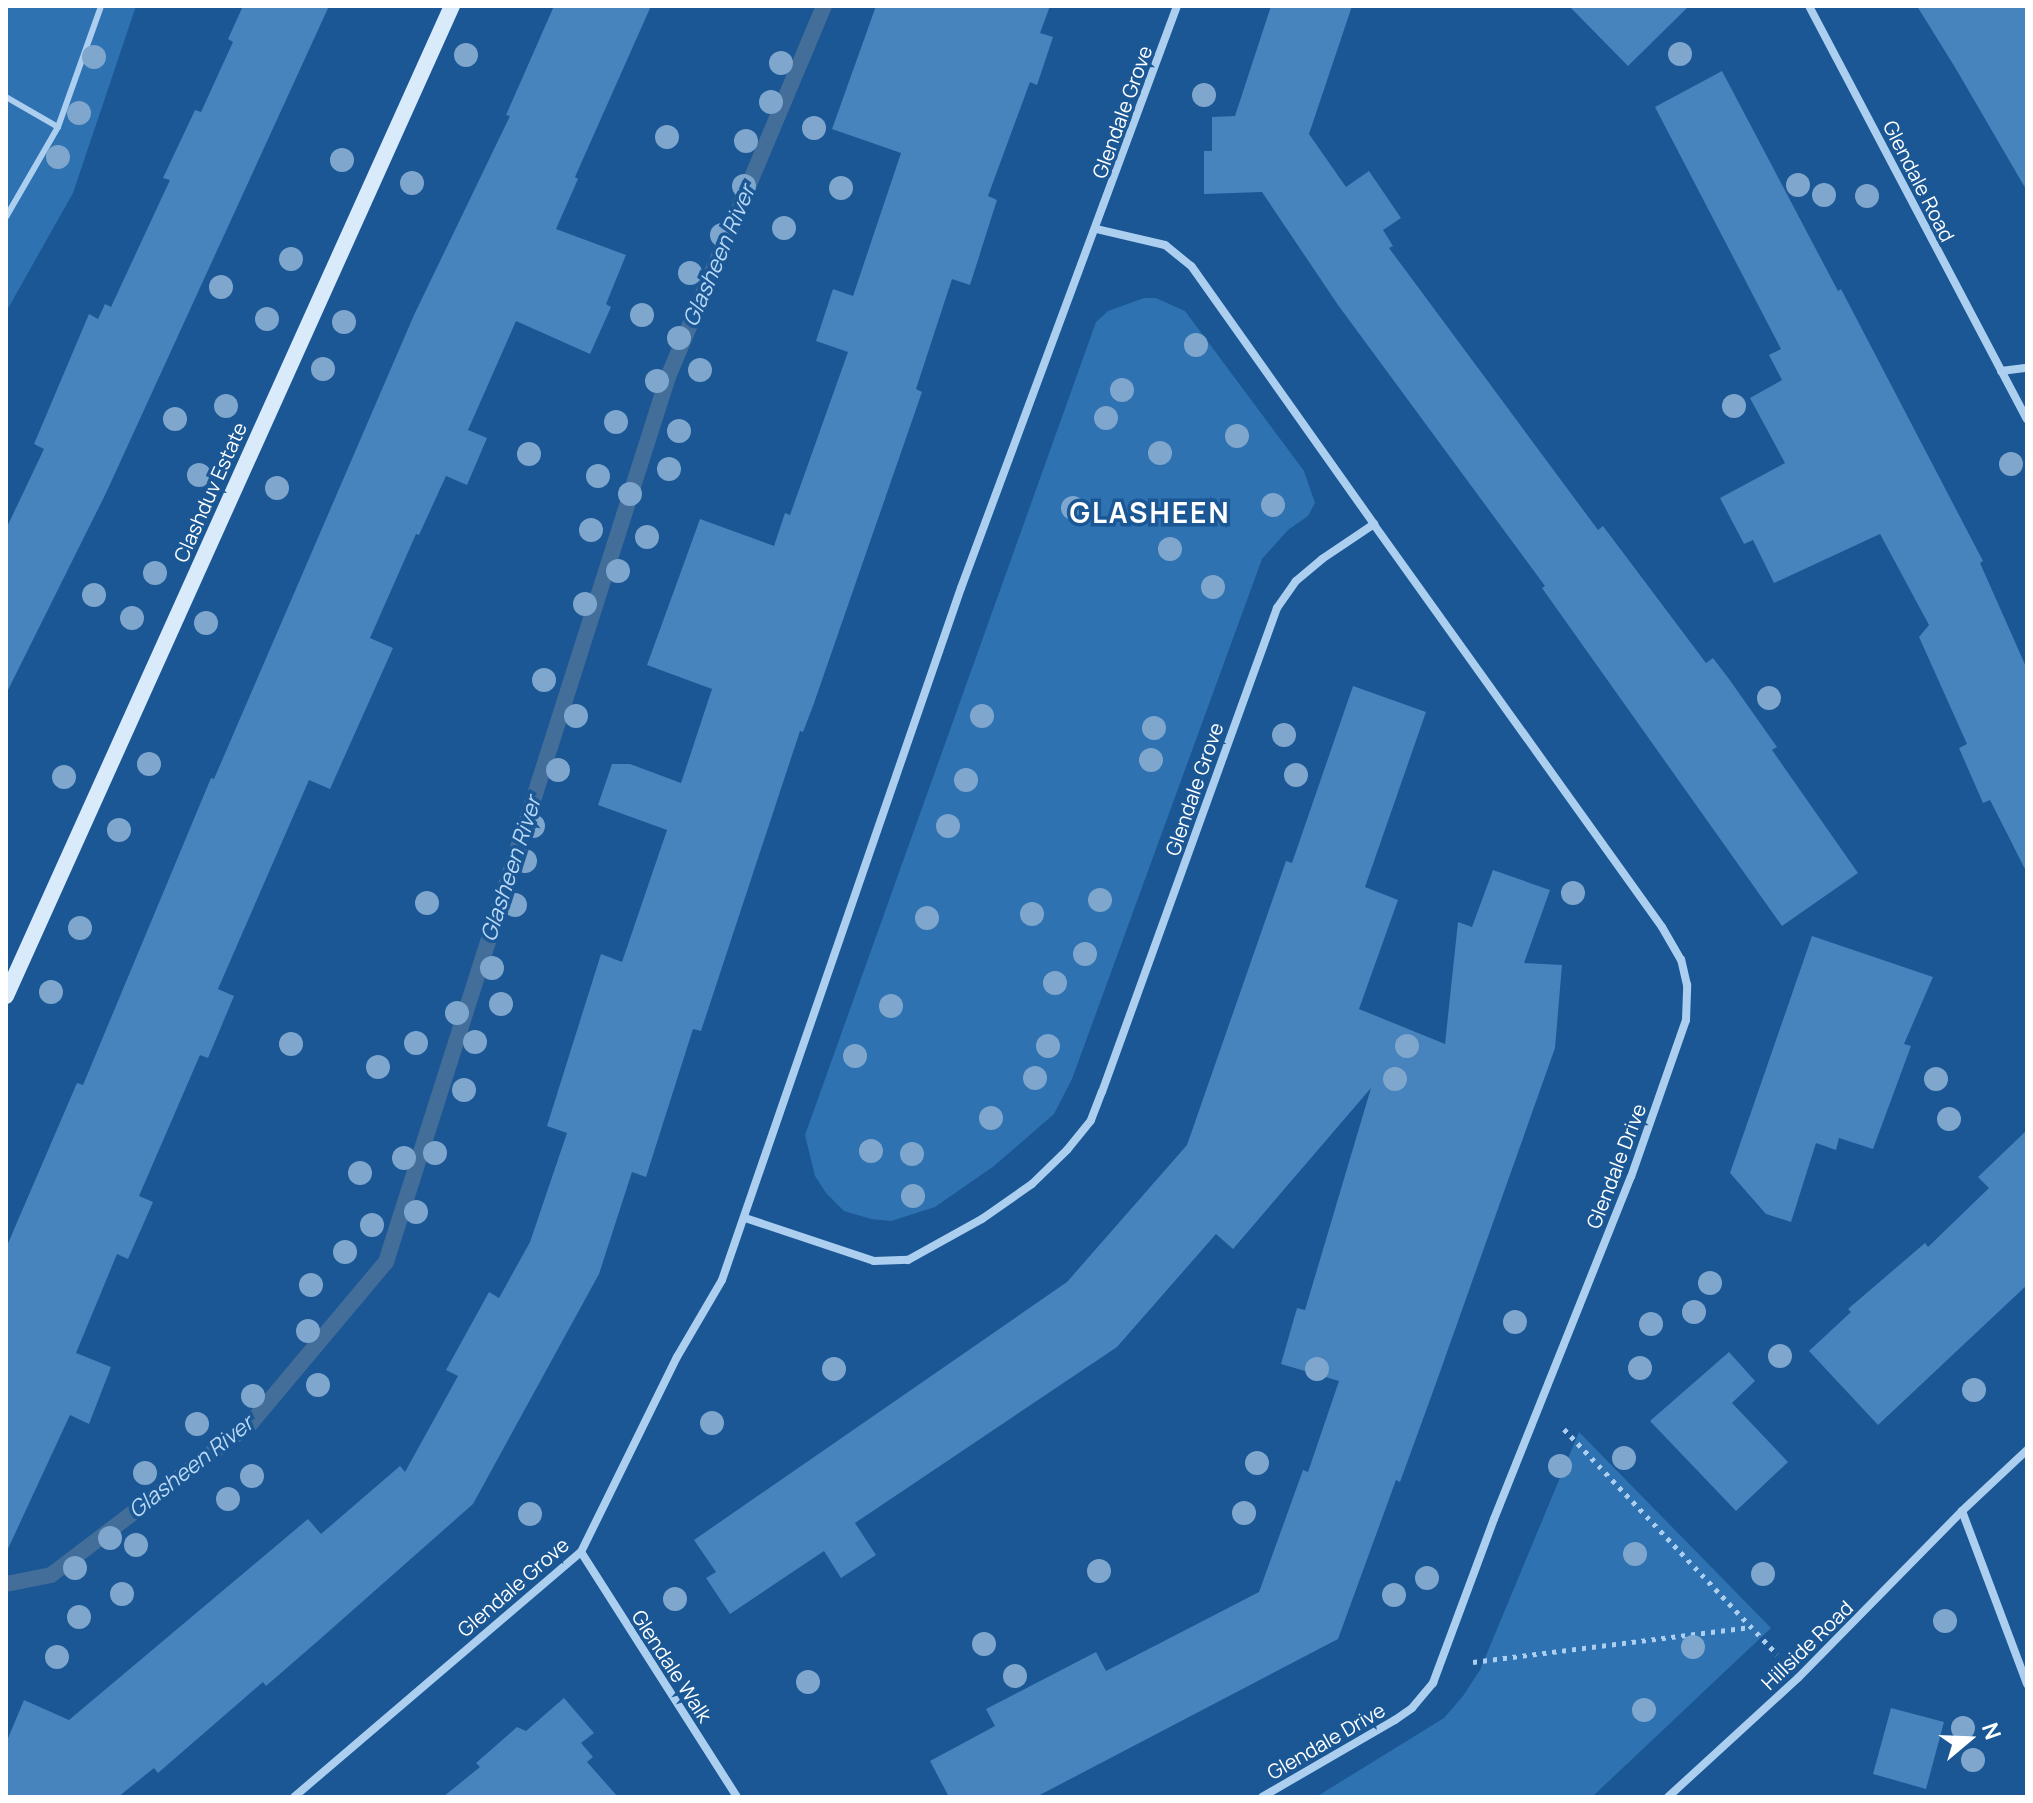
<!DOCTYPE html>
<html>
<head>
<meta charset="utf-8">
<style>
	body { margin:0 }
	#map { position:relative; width:2033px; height:1803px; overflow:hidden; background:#1a5794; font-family:Manrope,sans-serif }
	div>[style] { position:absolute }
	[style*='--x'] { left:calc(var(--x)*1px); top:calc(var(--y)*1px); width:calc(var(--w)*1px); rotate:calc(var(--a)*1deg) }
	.green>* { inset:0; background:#2e72b2 }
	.stream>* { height:16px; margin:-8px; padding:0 8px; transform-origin:8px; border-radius:8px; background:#436e9a }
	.building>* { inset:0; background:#4783bd }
	.path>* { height:5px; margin-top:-2.5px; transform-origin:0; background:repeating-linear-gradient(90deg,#accff0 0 4px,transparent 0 10px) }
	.lane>* { height:6px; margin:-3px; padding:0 3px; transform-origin:3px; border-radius:3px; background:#accff0 }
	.street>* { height:8px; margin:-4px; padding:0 4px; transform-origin:4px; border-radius:4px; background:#accff0 }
	.secondary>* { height:16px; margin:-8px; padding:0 8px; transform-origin:8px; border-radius:8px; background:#d9eafb }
	.trees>* { width:24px; height:24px; margin:-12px; border-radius:50%; background:#7fa6cd }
	span { translate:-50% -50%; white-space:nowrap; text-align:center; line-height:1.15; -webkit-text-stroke:7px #1a5794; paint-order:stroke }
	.street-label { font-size:20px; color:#fff }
	.water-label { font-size:22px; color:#b8d8f6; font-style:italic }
	.district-label { font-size:28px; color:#fff; font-weight:700; letter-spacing:2px }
	.frame { position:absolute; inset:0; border:8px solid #fff; pointer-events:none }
	.north { position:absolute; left:1929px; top:1699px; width:80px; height:80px; -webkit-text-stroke:6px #1a5794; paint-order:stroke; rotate:71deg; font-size:22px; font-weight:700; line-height:32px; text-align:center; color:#fff }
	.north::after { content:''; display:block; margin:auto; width:28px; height:36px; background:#fff; clip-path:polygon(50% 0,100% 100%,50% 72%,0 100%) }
</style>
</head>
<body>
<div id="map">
	<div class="green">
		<i style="clip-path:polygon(6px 6px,136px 6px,73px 193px,6px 312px)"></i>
		<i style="clip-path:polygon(1144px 298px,1156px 298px,1185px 311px,1304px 471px,1315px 503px,1308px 516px,1288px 530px,1262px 559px,1072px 1079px,1054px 1114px,994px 1166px,935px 1207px,891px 1221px,871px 1219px,844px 1211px,826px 1193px,815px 1176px,805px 1135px,1096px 322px,1108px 311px)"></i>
		<i style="clip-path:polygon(1579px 1432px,1771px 1628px,1592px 1797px,1316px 1797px,1444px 1718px,1463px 1696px,1480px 1670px)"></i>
	</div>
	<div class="stream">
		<i style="--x:6;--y:1584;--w:46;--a:-11.3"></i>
		<i style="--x:51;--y:1575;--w:250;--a:-37.2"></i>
		<i style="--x:250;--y:1424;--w:212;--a:-50"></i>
		<i style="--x:386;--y:1262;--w:929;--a:-72.33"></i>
		<i style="--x:668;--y:377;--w:402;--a:-67.2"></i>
	</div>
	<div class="building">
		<i style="clip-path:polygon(243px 6px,329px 6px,106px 493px,6px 694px,6px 529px,44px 449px,34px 444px,89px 314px,98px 319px,105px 304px,111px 307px,170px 180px,163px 178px,195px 110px,201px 112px,233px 42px,228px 39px)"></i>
		<i style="clip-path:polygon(554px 6px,651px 6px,575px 177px,578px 179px,556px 229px,626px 255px,606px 304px,611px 307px,590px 354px,516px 321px,468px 430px,487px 438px,467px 485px,446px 476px,419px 535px,416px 534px,370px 638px,393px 648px,330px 789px,309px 780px,218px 989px,234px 996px,208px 1058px,200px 1055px,139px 1196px,153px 1202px,128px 1259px,117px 1254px,76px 1353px,111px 1367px,89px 1424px,70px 1415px,6px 1553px,6px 1248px,77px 1083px,83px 1085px,211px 778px,214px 779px,414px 315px,510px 116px,506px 115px)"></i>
		<i style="clip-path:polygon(876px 6px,1050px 6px,1040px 33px,1053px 37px,1037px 85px,1030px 82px,988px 196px,997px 200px,970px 285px,952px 279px,916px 389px,922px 392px,813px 706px,803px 732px,800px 731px,701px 1031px,693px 1029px,646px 1177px,632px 1172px,599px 1274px,473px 1504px,319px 1640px,266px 1686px,263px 1682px,158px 1773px,154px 1768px,118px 1797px,6px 1797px,6px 1743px,24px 1700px,69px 1720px,308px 1519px,321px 1534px,400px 1466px,405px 1472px,458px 1376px,446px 1370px,489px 1292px,499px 1298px,530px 1242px,567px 1133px,547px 1126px,601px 954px,622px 962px,667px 830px,598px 805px,612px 764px,630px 764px,681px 783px,712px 689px,647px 665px,679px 577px,700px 519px,774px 546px,785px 513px,790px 515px,848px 352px,816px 341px,833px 289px,853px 296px,901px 153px,832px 129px)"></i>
		<i style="clip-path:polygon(1271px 6px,1352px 6px,1309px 134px,1346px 187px,1369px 171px,1401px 218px,1383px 230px,1393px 246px,1389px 248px,1598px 530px,1603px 526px,1706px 663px,1713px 658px,1729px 679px,1777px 747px,1772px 750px,1858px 873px,1782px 926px,1542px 588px,1545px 586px,1338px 305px,1262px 192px,1204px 194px,1204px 151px,1212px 151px,1212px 117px,1235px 116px)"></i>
		<i style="clip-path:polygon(1569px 6px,1689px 6px,1628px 66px)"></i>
		<i style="clip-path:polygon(1917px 6px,2027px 6px,2027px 191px,1956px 69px)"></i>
		<i style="clip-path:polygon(1722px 71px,1838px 291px,1841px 289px,1983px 561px,1980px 563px,2027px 669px,2027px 873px,1990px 800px,1983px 803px,1959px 748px,1967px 744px,1919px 637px,1929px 625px,1880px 534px,1774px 583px,1753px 540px,1744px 544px,1720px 498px,1785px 463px,1750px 398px,1782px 380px,1769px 355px,1781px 349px,1655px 107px)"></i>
		<i style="clip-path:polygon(1353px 686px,1426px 712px,1365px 887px,1398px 900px,1359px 1009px,1445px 1044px,1458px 922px,1472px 927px,1493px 870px,1550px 890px,1524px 963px,1562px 965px,1555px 1048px,1435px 1386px,1400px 1482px,1396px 1480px,1338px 1639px,1036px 1797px,949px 1797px,930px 1761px,995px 1726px,986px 1709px,1096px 1652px,1106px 1671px,1259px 1592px,1303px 1470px,1308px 1472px,1339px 1381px,1281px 1364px,1297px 1308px,1305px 1310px,1371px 1088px,1233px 1249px,1216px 1234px,1117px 1347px,855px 1523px,876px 1555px,841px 1578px,824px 1551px,730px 1614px,706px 1578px,716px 1572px,694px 1540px,1067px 1282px,1187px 1145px,1286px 861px,1292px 863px)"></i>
		<i style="clip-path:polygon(1812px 936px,1933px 977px,1904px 1044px,1911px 1046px,1873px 1149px,1839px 1138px,1836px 1150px,1816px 1143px,1791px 1222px,1766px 1214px,1730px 1173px)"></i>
		<i style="clip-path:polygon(2027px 1130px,2027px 1285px,1878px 1425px,1809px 1351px,1851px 1312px,1848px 1309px,1925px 1243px,1928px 1247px,1989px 1188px,1978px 1177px)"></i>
		<i style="clip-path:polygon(1729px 1352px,1755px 1381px,1732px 1403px,1788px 1462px,1736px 1511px,1650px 1421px)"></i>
		<i style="clip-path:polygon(564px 1698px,594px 1733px,581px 1743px,593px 1757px,587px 1762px,618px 1797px,443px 1797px,480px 1767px,476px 1763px,517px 1727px,526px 1731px)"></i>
		<i style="clip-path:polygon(1891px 1708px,1944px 1722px,1926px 1789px,1873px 1774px)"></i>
	</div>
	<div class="path">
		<i style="--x:1564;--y:1429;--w:310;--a:46.6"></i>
		<i style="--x:1473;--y:1662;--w:278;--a:-7.2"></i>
	</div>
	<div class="lane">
		<i style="--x:6;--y:97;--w:60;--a:30"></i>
		<i style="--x:6;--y:217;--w:104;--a:-60"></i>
		<i style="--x:58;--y:127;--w:128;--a:-70.4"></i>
	</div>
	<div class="street">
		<i style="--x:1809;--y:6;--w:467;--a:62.2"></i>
		<i style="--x:2001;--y:371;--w:26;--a:-7"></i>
		<i style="--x:745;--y:1218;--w:136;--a:18.4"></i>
		<i style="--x:874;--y:1261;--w:34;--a:-2"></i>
		<i style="--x:908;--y:1260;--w:85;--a:-29"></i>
		<i style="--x:982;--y:1219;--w:61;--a:-35"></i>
		<i style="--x:1032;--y:1184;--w:49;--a:-44.2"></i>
		<i style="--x:1067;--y:1150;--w:38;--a:-51"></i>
		<i style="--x:1091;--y:1120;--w:30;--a:-69"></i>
		<i style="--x:1102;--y:1092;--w:515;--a:-70.12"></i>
		<i style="--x:1277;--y:608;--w:33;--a:-55"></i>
		<i style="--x:1296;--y:581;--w:34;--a:-40"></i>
		<i style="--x:1322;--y:559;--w:63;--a:-33.9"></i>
		<i style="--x:1374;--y:524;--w:316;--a:-125.3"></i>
		<i style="--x:1191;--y:266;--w:33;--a:-141"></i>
		<i style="--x:1165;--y:245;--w:71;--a:-166.9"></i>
		<i style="--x:1962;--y:1511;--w:185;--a:69.4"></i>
		<i style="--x:581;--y:1552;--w:290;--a:57.5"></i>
		<i style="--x:294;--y:1797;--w:377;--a:-40.5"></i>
		<i style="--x:581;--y:1552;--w:217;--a:-63.8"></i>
		<i style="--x:677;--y:1357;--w:89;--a:-59.7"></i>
		<i style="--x:722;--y:1280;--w:732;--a:-70.95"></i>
		<i style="--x:961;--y:588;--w:621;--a:-69.64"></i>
		<i style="--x:1262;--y:1797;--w:154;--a:-30.1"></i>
		<i style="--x:1395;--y:1720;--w:21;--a:-35"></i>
		<i style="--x:1412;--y:1708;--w:33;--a:-50"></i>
		<i style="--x:1433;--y:1683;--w:175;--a:-69.6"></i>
		<i style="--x:1494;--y:1519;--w:368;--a:-68.2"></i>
		<i style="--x:1631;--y:1177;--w:166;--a:-70.7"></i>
		<i style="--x:1686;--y:1020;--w:35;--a:-88"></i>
		<i style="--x:1687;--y:985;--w:26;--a:-103"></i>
		<i style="--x:1681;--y:960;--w:38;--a:-120"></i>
		<i style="--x:1662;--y:927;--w:495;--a:-125.6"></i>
		<i style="--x:1668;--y:1797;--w:176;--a:-42.5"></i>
		<i style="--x:1798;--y:1678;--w:234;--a:-45.5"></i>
		<i style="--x:1962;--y:1511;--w:89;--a:-43.2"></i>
	</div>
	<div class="secondary">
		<i style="--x:6;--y:996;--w:1086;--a:-65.75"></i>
	</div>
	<div class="trees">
		<i style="left:1680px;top:54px"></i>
		<i style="left:466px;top:55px"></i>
		<i style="left:94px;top:57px"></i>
		<i style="left:781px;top:63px"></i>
		<i style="left:1204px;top:95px"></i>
		<i style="left:771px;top:102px"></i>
		<i style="left:79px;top:113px"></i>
		<i style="left:814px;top:128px"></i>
		<i style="left:667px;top:137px"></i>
		<i style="left:746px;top:141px"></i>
		<i style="left:58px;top:157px"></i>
		<i style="left:342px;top:160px"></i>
		<i style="left:412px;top:183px"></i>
		<i style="left:1798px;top:185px"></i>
		<i style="left:744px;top:186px"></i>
		<i style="left:841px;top:188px"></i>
		<i style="left:1824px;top:195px"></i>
		<i style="left:1867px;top:196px"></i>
		<i style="left:784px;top:228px"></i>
		<i style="left:722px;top:235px"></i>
		<i style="left:291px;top:259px"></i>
		<i style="left:690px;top:273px"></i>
		<i style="left:221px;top:287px"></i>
		<i style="left:642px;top:315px"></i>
		<i style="left:267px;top:319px"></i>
		<i style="left:344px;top:322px"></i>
		<i style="left:679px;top:338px"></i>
		<i style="left:1196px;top:345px"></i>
		<i style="left:323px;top:369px"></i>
		<i style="left:700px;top:370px"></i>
		<i style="left:657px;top:381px"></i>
		<i style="left:1122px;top:390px"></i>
		<i style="left:226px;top:406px"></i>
		<i style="left:1734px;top:406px"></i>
		<i style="left:1106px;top:418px"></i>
		<i style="left:175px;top:419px"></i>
		<i style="left:616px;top:422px"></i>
		<i style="left:679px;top:431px"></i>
		<i style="left:1237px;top:436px"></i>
		<i style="left:1160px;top:453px"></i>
		<i style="left:529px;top:454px"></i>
		<i style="left:2011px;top:464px"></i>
		<i style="left:669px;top:469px"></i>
		<i style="left:199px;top:475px"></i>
		<i style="left:598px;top:476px"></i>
		<i style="left:277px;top:488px"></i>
		<i style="left:630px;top:494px"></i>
		<i style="left:1273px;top:505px"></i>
		<i style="left:1073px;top:508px"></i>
		<i style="left:591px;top:530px"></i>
		<i style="left:647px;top:537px"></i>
		<i style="left:1170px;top:549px"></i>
		<i style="left:618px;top:571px"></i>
		<i style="left:155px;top:573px"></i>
		<i style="left:1213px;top:587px"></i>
		<i style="left:94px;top:595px"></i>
		<i style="left:585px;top:604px"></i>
		<i style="left:132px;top:618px"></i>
		<i style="left:206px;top:623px"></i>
		<i style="left:544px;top:680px"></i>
		<i style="left:1769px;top:698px"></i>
		<i style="left:576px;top:716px"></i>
		<i style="left:982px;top:716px"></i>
		<i style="left:1154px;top:728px"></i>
		<i style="left:1284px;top:735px"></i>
		<i style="left:1151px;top:760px"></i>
		<i style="left:149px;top:764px"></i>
		<i style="left:558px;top:770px"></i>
		<i style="left:1296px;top:775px"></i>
		<i style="left:64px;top:777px"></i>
		<i style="left:966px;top:780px"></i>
		<i style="left:533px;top:826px"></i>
		<i style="left:948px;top:826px"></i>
		<i style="left:119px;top:830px"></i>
		<i style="left:525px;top:861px"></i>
		<i style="left:1573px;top:893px"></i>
		<i style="left:1100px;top:900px"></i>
		<i style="left:427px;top:903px"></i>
		<i style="left:515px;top:905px"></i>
		<i style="left:1032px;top:914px"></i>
		<i style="left:927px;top:918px"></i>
		<i style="left:80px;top:928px"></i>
		<i style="left:1085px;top:954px"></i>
		<i style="left:492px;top:968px"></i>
		<i style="left:1055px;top:983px"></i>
		<i style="left:51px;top:992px"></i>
		<i style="left:501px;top:1004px"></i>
		<i style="left:891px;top:1006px"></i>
		<i style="left:457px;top:1013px"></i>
		<i style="left:475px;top:1042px"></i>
		<i style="left:416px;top:1043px"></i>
		<i style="left:291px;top:1044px"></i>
		<i style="left:1048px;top:1046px"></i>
		<i style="left:1407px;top:1046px"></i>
		<i style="left:855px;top:1056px"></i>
		<i style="left:378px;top:1067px"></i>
		<i style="left:1035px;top:1078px"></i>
		<i style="left:1395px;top:1079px"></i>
		<i style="left:1936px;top:1079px"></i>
		<i style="left:464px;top:1090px"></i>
		<i style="left:991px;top:1118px"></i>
		<i style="left:1949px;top:1119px"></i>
		<i style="left:871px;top:1151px"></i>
		<i style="left:435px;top:1153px"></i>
		<i style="left:912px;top:1154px"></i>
		<i style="left:404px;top:1158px"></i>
		<i style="left:360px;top:1173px"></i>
		<i style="left:913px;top:1196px"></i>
		<i style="left:416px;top:1212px"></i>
		<i style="left:372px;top:1225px"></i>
		<i style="left:345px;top:1252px"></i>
		<i style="left:1710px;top:1283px"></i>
		<i style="left:311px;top:1285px"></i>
		<i style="left:1694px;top:1312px"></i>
		<i style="left:1515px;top:1322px"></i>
		<i style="left:1651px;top:1324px"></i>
		<i style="left:308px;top:1331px"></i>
		<i style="left:1780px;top:1356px"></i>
		<i style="left:1640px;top:1368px"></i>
		<i style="left:834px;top:1369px"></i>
		<i style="left:1317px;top:1369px"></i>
		<i style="left:318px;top:1385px"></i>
		<i style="left:1974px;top:1390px"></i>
		<i style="left:253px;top:1396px"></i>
		<i style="left:712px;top:1423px"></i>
		<i style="left:197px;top:1424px"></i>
		<i style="left:1624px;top:1458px"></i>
		<i style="left:1257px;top:1463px"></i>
		<i style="left:1560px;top:1466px"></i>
		<i style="left:145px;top:1473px"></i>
		<i style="left:252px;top:1476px"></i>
		<i style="left:228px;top:1499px"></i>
		<i style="left:1244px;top:1513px"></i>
		<i style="left:530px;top:1514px"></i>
		<i style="left:110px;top:1538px"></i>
		<i style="left:136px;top:1545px"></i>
		<i style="left:1635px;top:1554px"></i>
		<i style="left:75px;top:1568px"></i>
		<i style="left:1099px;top:1571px"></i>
		<i style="left:1763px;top:1574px"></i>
		<i style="left:1427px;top:1578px"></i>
		<i style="left:122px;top:1594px"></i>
		<i style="left:1394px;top:1595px"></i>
		<i style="left:675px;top:1599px"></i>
		<i style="left:79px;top:1617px"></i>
		<i style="left:1945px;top:1621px"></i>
		<i style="left:984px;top:1644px"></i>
		<i style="left:1693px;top:1647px"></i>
		<i style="left:57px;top:1657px"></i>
		<i style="left:1015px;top:1676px"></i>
		<i style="left:808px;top:1682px"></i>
		<i style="left:1644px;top:1710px"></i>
		<i style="left:1963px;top:1728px"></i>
		<i style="left:1973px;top:1760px"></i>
	</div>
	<div class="street-label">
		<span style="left:1122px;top:112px;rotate:-70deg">Glendale Grove</span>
		<span style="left:1919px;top:181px;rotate:63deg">Glendale Road</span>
		<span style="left:210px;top:492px;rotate:-66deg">Clashduv Estate</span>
		<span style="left:1194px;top:789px;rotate:-71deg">Glendale Grove</span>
		<span style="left:1616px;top:1166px;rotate:-69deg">Glendale Drive</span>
		<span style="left:513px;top:1587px;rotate:-41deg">Glendale Grove</span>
		<span style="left:1807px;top:1645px;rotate:-44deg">Hillside Road</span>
		<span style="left:672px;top:1666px;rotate:57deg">Glendale Walk</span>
		<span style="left:1326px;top:1741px;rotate:-30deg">Glendale Drive</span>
	</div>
	<div class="water-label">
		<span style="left:719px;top:256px;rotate:-67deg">Glasheen River</span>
		<span style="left:511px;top:869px;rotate:-72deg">Glasheen River</span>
		<span style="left:191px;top:1467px;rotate:-38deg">Glasheen River</span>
	</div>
	<div class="district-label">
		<span style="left:1150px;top:512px">GLASHEEN</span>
	</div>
	<div class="frame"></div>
	<div class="north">N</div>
</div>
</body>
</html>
